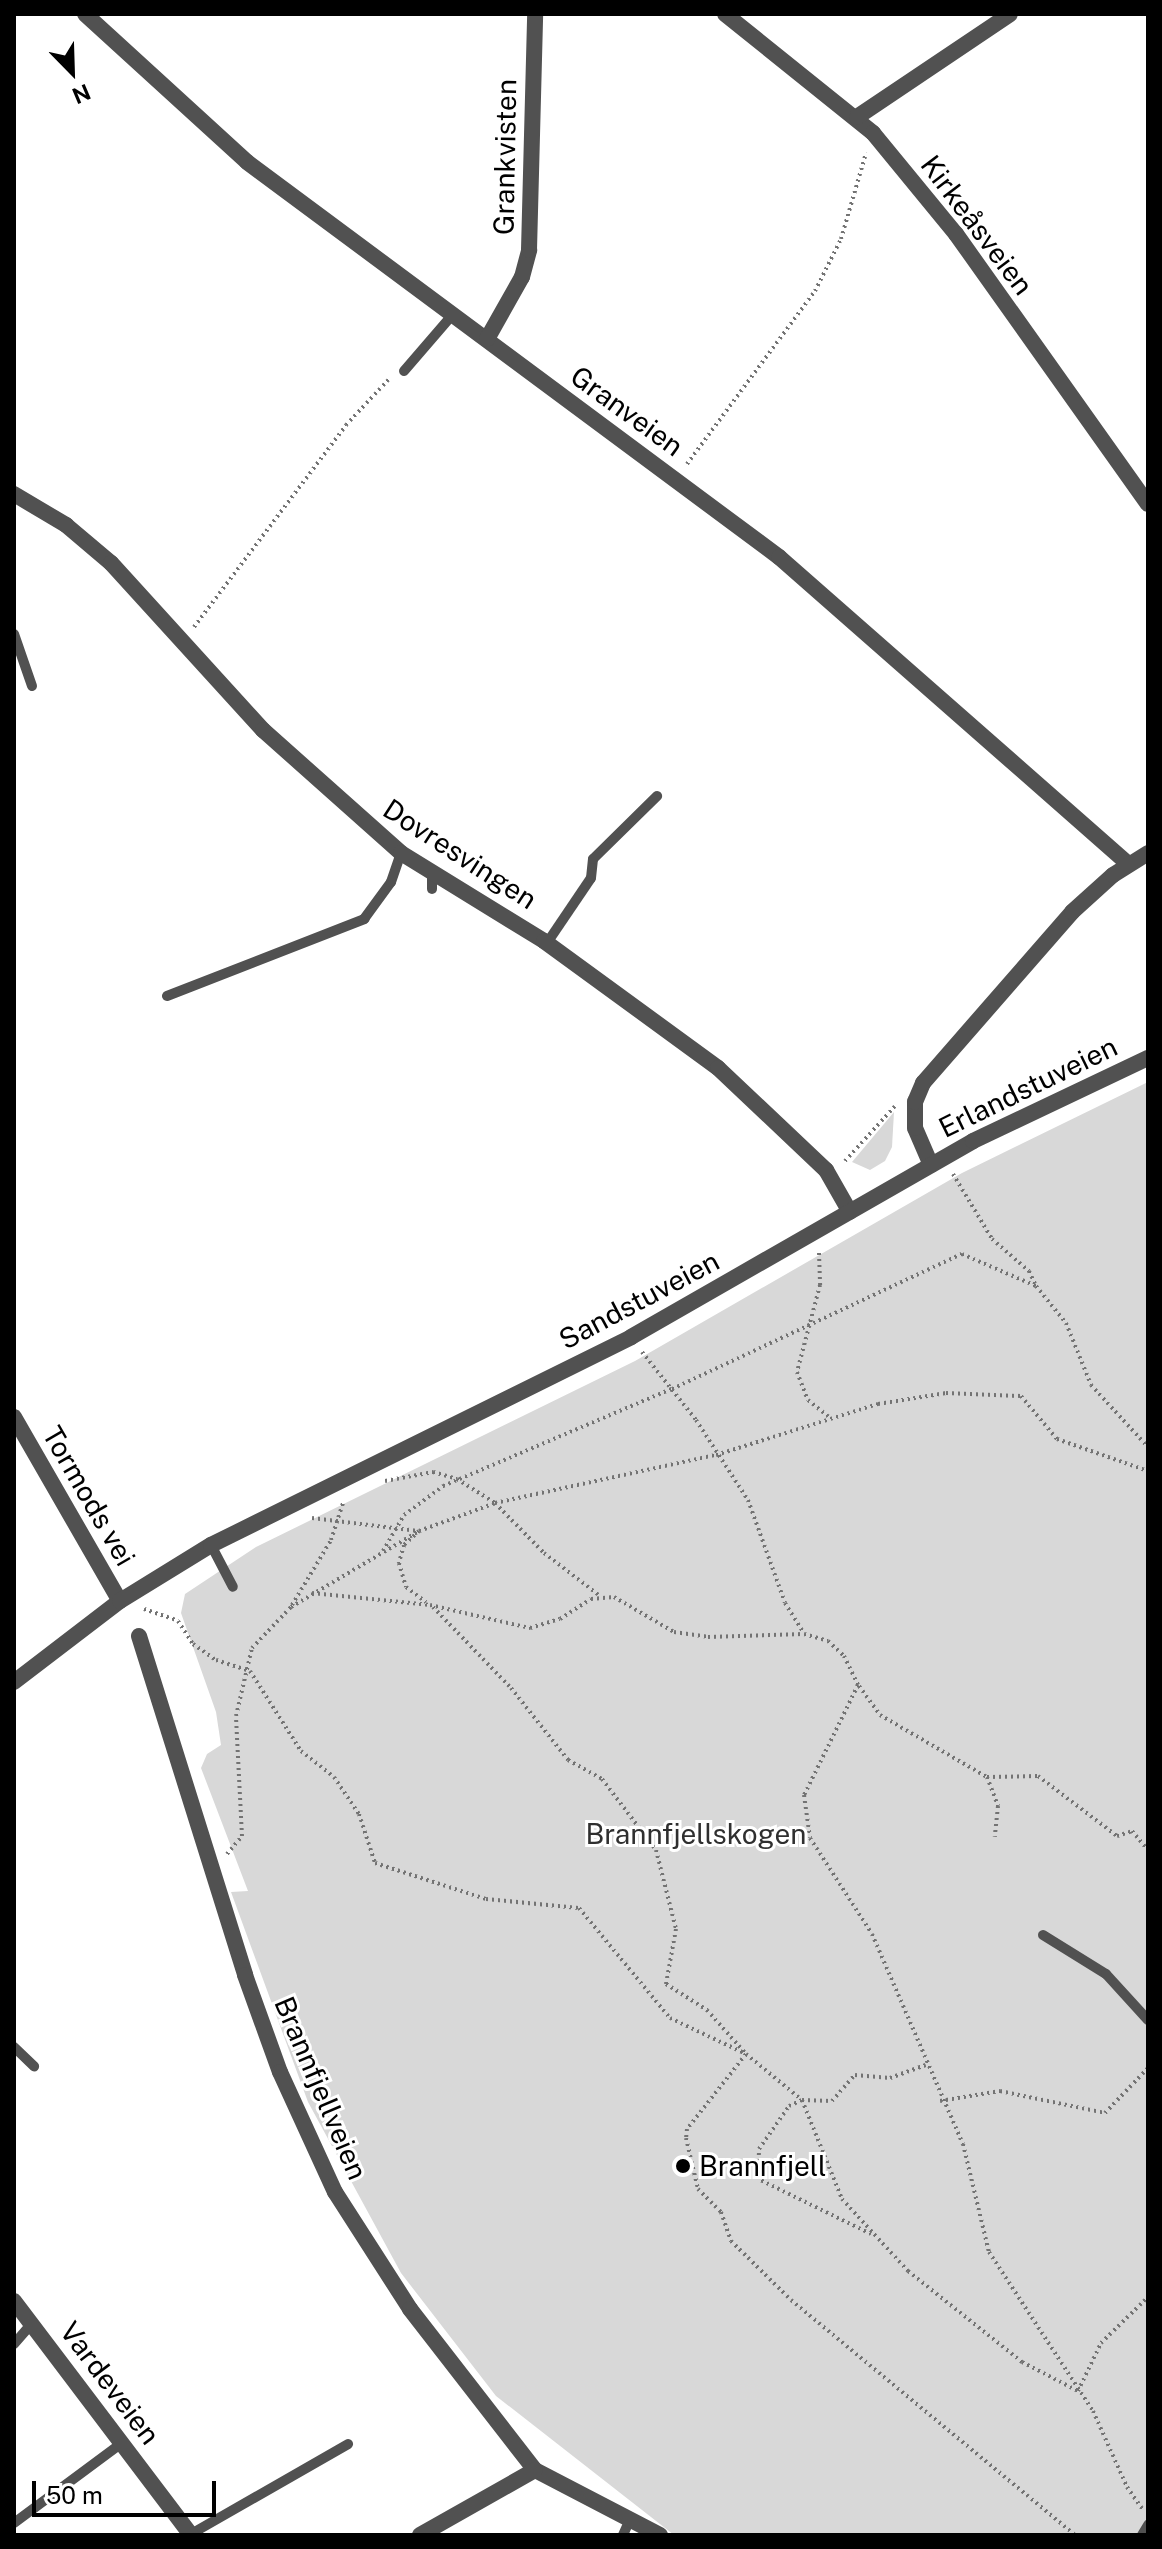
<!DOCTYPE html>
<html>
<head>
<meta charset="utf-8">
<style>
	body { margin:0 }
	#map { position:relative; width:1162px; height:2549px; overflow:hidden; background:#fff; font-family:"Public Sans",sans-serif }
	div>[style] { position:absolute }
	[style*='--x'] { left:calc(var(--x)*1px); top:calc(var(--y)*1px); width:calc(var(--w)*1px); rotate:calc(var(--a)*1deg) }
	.green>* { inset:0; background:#d8d8d8 }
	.path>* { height:4px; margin-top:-2px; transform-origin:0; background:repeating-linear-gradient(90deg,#737373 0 2px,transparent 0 6px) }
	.service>* { height:10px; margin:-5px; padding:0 5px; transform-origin:5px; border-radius:5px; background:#515151 }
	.minor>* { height:16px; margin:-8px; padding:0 8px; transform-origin:8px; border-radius:8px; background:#515151 }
	.tertiary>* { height:16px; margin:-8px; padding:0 8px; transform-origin:8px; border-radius:8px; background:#515151 }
	.dots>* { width:22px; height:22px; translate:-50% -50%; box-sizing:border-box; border:4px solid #fff; border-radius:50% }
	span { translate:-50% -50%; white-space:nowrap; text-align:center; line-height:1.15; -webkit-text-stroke:6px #fff; paint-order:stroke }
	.street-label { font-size:28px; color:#000 }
	.park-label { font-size:28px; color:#2f2f2f }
	.poi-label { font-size:28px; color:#000 }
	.left { translate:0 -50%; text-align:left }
	.frame { position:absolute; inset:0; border:16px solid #000; pointer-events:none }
	.north { position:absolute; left:32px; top:32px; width:80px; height:80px; -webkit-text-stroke:6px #fff; paint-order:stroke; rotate:157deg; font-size:22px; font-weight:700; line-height:32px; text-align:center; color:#000 }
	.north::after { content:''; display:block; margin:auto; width:28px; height:36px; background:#000; clip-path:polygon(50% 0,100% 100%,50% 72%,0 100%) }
	.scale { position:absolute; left:32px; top:2481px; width:184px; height:36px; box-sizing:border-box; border:4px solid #000; border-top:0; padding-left:10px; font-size:24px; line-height:28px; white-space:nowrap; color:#000; -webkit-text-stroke:6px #fff; paint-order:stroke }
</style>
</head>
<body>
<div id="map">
	<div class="green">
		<i style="clip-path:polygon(1148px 1082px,1148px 2535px,674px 2535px,496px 2396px,401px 2273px,308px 2102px,231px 1892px,248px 1891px,201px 1768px,207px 1754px,221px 1745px,216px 1712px,181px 1613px,185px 1594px,256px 1547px,635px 1361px,962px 1173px)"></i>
		<i style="clip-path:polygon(894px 1112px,892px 1147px,885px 1161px,870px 1170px,852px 1162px)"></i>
	</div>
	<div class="path">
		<i style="--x:687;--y:464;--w:215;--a:-53.5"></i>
		<i style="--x:815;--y:291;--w:58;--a:-63.4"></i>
		<i style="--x:841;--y:239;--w:90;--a:-73.8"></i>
		<i style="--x:194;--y:627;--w:253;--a:-53"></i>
		<i style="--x:346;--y:425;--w:63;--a:-46.9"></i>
		<i style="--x:845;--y:1161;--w:74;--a:-47.7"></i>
		<i style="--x:953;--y:1174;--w:76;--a:59"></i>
		<i style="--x:992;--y:1239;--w:49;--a:40.9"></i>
		<i style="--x:1029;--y:1271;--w:14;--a:65"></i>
		<i style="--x:819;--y:1253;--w:32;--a:88"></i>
		<i style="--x:820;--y:1285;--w:90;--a:104.8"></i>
		<i style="--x:797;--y:1372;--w:30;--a:69"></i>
		<i style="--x:808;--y:1400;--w:28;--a:39"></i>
		<i style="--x:642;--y:1352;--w:87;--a:51.5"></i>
		<i style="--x:696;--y:1420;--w:95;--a:57"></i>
		<i style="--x:748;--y:1500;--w:109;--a:70.2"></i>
		<i style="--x:785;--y:1603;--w:36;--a:58"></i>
		<i style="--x:385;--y:1481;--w:49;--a:-10.6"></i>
		<i style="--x:433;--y:1472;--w:25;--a:16"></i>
		<i style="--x:457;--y:1479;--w:45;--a:32.3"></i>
		<i style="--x:495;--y:1503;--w:70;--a:45.6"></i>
		<i style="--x:544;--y:1553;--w:71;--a:37.5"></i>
		<i style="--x:312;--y:1518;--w:107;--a:7"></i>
		<i style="--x:419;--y:1531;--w:21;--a:137"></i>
		<i style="--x:404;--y:1545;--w:19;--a:106"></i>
		<i style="--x:399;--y:1563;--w:25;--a:74"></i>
		<i style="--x:406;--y:1587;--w:25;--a:37"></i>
		<i style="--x:383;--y:1551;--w:42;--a:-59.7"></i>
		<i style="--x:404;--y:1515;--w:49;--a:-36.6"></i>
		<i style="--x:443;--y:1486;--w:249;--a:-23"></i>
		<i style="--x:672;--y:1389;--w:320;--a:-25"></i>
		<i style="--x:962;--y:1254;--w:81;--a:23.4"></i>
		<i style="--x:1036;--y:1286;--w:48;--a:51"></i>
		<i style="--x:1066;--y:1323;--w:67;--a:68"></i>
		<i style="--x:1091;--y:1385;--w:84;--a:47.4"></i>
		<i style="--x:312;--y:1593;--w:119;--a:5.8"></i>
		<i style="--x:430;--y:1605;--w:103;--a:13"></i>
		<i style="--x:530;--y:1628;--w:31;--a:-17"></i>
		<i style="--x:560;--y:1619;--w:37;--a:-33"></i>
		<i style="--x:591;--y:1599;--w:23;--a:-5"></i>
		<i style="--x:614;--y:1597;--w:69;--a:30.3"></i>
		<i style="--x:674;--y:1632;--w:34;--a:8"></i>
		<i style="--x:708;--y:1637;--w:96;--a:-1.8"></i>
		<i style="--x:804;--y:1634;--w:25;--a:16"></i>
		<i style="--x:828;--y:1641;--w:22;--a:43"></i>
		<i style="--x:844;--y:1656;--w:32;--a:64"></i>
		<i style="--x:858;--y:1685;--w:123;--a:116.1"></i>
		<i style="--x:804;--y:1795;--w:43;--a:82.1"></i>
		<i style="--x:810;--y:1838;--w:114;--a:57.1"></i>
		<i style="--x:872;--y:1934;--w:229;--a:66.6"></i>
		<i style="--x:963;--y:2144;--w:111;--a:76.5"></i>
		<i style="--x:989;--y:2252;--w:190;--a:56.8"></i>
		<i style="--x:1093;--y:2411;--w:83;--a:65.9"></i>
		<i style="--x:1127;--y:2487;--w:29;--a:55"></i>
		<i style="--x:292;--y:1605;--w:76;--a:-59"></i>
		<i style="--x:331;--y:1540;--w:39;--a:-72"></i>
		<i style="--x:433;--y:1607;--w:112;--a:46.1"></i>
		<i style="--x:511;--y:1688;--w:92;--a:51.6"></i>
		<i style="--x:568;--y:1760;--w:39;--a:29"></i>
		<i style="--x:602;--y:1779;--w:89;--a:52.7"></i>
		<i style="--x:656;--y:1850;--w:81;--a:75.8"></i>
		<i style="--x:676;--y:1929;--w:56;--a:100.3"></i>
		<i style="--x:666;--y:1984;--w:49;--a:32.4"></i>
		<i style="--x:707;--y:2010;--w:59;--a:48.4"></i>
		<i style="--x:746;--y:2054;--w:72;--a:39.4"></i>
		<i style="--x:802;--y:2100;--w:107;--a:68"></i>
		<i style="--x:842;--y:2199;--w:98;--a:47.5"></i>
		<i style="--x:908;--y:2271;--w:146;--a:38.6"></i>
		<i style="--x:1022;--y:2362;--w:63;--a:27.4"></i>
		<i style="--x:1078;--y:2391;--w:53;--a:-64.4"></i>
		<i style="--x:1101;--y:2343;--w:66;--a:-44.4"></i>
		<i style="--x:144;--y:1609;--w:36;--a:19"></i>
		<i style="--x:178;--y:1621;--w:27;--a:57"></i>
		<i style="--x:193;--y:1644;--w:28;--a:35"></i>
		<i style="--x:216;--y:1660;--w:36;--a:18"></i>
		<i style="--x:250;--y:1671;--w:95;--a:57.5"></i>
		<i style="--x:301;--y:1751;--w:42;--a:38.2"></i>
		<i style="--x:334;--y:1777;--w:45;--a:56"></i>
		<i style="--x:359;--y:1814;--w:52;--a:71.9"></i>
		<i style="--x:375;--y:1863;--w:117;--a:18"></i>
		<i style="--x:486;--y:1899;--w:93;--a:5.5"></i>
		<i style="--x:579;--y:1908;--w:143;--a:50.4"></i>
		<i style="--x:670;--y:2018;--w:84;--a:25.3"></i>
		<i style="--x:746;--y:2054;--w:95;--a:128.2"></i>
		<i style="--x:687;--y:2129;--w:9;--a:96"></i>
		<i style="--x:686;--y:2138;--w:52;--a:76.8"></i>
		<i style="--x:698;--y:2189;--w:33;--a:45"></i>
		<i style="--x:721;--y:2212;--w:31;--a:71"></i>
		<i style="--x:731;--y:2241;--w:84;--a:44.5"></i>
		<i style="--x:791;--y:2300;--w:369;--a:39.6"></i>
		<i style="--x:859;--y:1686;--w:36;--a:54"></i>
		<i style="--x:880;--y:1715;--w:124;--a:30.1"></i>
		<i style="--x:987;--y:1777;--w:31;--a:69"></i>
		<i style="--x:998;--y:1806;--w:31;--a:96"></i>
		<i style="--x:987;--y:1777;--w:51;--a:-1.1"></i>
		<i style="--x:1038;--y:1776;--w:99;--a:37.2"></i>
		<i style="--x:1117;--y:1836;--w:16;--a:-18"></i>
		<i style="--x:1132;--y:1831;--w:25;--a:50"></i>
		<i style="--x:227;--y:1854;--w:23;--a:-50"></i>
		<i style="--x:242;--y:1836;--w:120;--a:-92.9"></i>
		<i style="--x:236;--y:1716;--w:70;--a:-76.8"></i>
		<i style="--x:252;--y:1648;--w:57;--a:-46.4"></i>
		<i style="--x:291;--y:1607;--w:149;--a:-30.7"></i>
		<i style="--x:419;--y:1531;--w:81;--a:-20.2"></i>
		<i style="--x:495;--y:1503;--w:226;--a:-12.3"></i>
		<i style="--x:716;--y:1455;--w:170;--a:-17.5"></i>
		<i style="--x:878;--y:1404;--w:69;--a:-9.2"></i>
		<i style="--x:946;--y:1393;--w:75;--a:2.3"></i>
		<i style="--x:1021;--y:1396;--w:56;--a:50.1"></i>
		<i style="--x:1057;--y:1439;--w:96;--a:19.4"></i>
		<i style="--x:940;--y:2101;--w:61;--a:-9.5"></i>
		<i style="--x:1000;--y:2091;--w:107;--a:11.8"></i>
		<i style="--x:1105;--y:2113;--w:62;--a:-46.3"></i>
		<i style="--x:871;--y:2234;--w:126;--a:-154"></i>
		<i style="--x:758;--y:2179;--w:30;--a:-88"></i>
		<i style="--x:759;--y:2149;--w:52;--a:-55.1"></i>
		<i style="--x:789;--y:2106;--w:14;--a:-25"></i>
		<i style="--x:802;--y:2100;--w:30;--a:2"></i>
		<i style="--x:832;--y:2101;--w:35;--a:-49"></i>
		<i style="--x:855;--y:2075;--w:35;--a:5"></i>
		<i style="--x:890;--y:2078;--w:38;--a:-20"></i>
	</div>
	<div class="service">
		<i style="--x:404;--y:371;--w:75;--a:-49.3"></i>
		<i style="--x:14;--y:634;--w:55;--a:70.9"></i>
		<i style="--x:432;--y:871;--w:18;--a:90"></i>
		<i style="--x:547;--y:943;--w:78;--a:-55.9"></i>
		<i style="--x:591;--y:878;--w:19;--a:-84"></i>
		<i style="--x:593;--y:859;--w:90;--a:-44.5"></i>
		<i style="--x:167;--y:996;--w:212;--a:-21.3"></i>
		<i style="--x:364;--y:919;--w:46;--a:-53.9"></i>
		<i style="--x:391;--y:882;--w:31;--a:-71"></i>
		<i style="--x:211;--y:1545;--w:47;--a:62.4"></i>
		<i style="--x:1043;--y:1935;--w:74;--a:31.8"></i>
		<i style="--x:1106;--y:1974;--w:62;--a:47.6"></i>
		<i style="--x:14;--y:2047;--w:28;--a:44"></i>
		<i style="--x:14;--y:2344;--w:28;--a:-49"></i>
		<i style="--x:14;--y:2523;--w:136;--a:-36.6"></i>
		<i style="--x:191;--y:2534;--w:181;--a:-29.8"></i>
		<i style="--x:623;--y:2535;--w:17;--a:-66"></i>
		<i style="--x:1142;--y:2535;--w:12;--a:-59"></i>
	</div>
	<div class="minor">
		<i style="--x:85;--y:14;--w:219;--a:42.4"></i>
		<i style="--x:247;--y:162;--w:663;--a:36.59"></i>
		<i style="--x:779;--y:557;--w:465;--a:41.3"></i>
		<i style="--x:725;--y:14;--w:190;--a:38.8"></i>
		<i style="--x:873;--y:133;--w:131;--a:50.6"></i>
		<i style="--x:956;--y:234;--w:331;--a:54.6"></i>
		<i style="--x:857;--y:117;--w:184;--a:-33.9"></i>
		<i style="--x:487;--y:339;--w:71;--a:-60.6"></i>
		<i style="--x:522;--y:277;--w:28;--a:-75"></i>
		<i style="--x:529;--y:250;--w:236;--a:-88.5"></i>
		<i style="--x:14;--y:494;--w:61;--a:30.8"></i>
		<i style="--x:66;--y:525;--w:59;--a:40.2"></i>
		<i style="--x:111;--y:563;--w:226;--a:47.7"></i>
		<i style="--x:263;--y:730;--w:185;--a:41.7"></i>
		<i style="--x:401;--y:853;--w:168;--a:31.6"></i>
		<i style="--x:544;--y:941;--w:215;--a:36.1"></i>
		<i style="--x:718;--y:1068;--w:149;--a:43.4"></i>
		<i style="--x:826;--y:1170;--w:48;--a:60.3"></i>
		<i style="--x:931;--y:1165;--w:40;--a:-113.4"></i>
		<i style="--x:915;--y:1128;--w:26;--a:-90"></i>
		<i style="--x:915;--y:1102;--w:21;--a:-67"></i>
		<i style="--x:923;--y:1083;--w:227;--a:-48.9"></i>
		<i style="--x:1072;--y:912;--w:55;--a:-42.1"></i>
		<i style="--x:1113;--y:875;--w:41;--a:-32.2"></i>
		<i style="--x:14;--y:1417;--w:212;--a:60.1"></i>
		<i style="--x:139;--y:1636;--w:355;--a:72.6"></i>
		<i style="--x:245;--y:1975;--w:103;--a:70.2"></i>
		<i style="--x:280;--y:2072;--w:132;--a:65.4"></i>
		<i style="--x:335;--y:2192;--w:139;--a:57.3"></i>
		<i style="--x:410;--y:2309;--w:204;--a:52.2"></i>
		<i style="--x:535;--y:2470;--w:141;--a:27.5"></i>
		<i style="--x:14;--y:2301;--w:293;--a:52.9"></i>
		<i style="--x:420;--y:2535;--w:132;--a:-29.5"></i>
	</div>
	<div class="tertiary">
		<i style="--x:14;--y:1682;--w:133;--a:-37.4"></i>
		<i style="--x:120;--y:1601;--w:107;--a:-31.6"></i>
		<i style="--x:211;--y:1545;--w:469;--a:-26.3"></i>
		<i style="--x:631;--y:1337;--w:394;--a:-29.8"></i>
		<i style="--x:973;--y:1141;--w:194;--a:-25.4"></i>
	</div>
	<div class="dots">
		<i style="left:683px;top:2166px;background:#000"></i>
	</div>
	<div class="street-label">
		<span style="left:505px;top:157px;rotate:-89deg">Grankvisten</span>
		<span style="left:977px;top:225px;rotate:53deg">Kirkeåsveien</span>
		<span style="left:627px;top:411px;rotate:36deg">Granveien</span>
		<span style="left:460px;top:854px;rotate:33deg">Dovresvingen</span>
		<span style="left:1028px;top:1087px;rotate:-26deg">Erlandstuveien</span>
		<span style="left:639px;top:1300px;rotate:-28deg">Sandstuveien</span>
		<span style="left:89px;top:1496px;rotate:60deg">Tormods vei</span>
		<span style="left:321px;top:2088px;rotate:67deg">Brannfjellveien</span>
		<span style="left:110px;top:2383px;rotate:53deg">Vardeveien</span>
	</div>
	<div class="park-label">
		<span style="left:696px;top:1834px">Brannfjellskogen</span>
	</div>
	<div class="poi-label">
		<span class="left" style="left:699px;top:2166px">Brannfjell</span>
	</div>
	<div class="frame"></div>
	<div class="north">N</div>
	<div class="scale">50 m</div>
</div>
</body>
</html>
